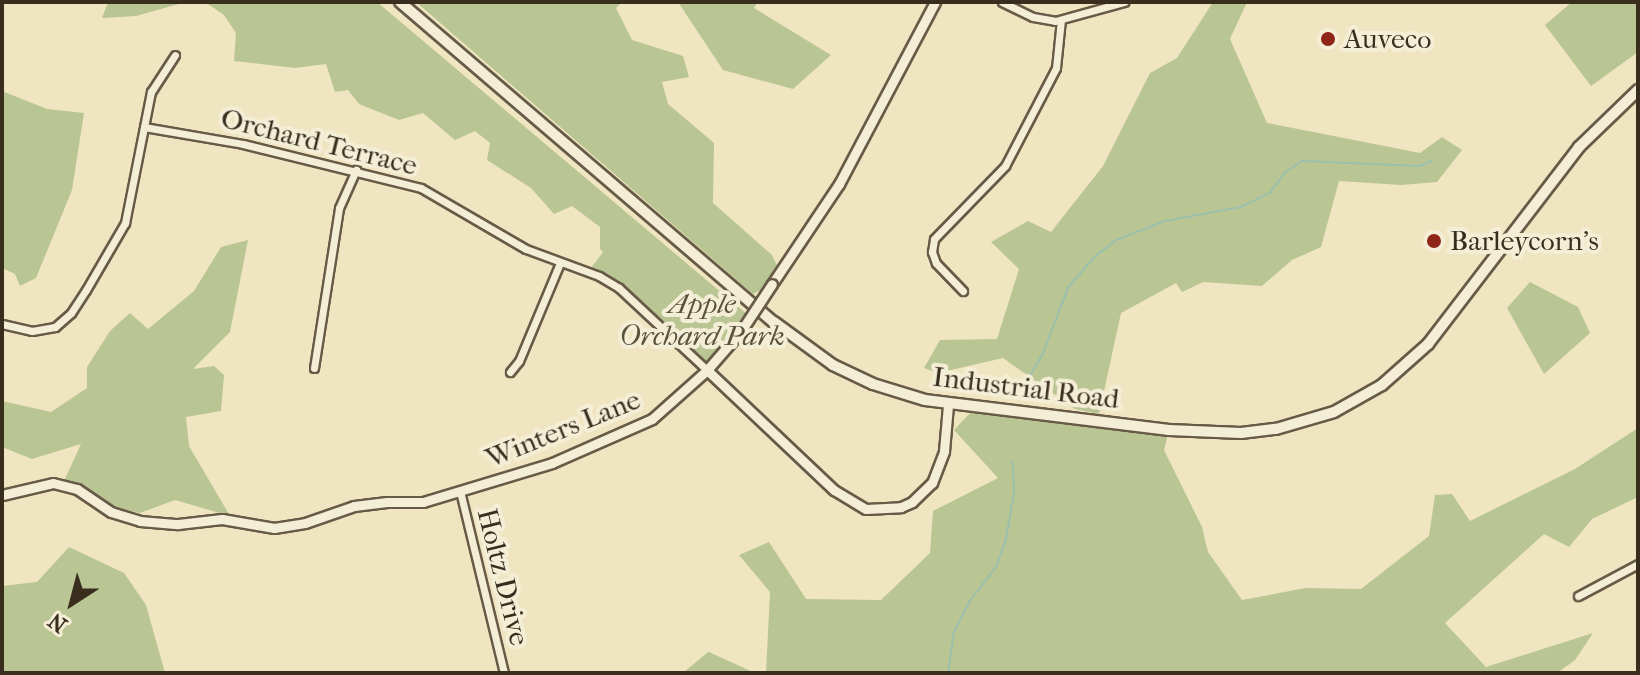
<!DOCTYPE html>
<html>
<head>
<meta charset="utf-8">
<style>
	body { margin:0 }
	#map { position:relative; width:1640px; height:675px; overflow:hidden; background:#f0e5c1; font-family:"IM FELL French Canon",serif }
	div>[style] { position:absolute }
	[style*='--x'] { left:calc(var(--x)*1px); top:calc(var(--y)*1px); width:calc(var(--w)*1px); rotate:calc(var(--a)*1deg) }
	.green>* { inset:0; background:#b9c593 }
	.stream>* { height:2px; margin:-1px; padding:0 1px; transform-origin:1px; border-radius:1px; background:#9bc0ad }
	.roads { filter:drop-shadow(2px 0 #675b47) drop-shadow(-2px 0 #675b47) drop-shadow(0 2px #675b47) drop-shadow(0 -2px #675b47) }
	.minor>* { height:7px; margin:-3.5px; padding:0 3.5px; transform-origin:3.5px; border-radius:3.5px; background:#f5eed7 }
	.tertiary>* { height:9px; margin:-4.5px; padding:0 4.5px; transform-origin:4.5px; border-radius:4.5px; background:#f5eed7 }
	.secondary>* { height:10px; margin:-5px; padding:0 5px; transform-origin:5px; border-radius:5px; background:#f5eed7 }
	.bridges { filter:drop-shadow(2px 0 #675b47) drop-shadow(-2px 0 #675b47) drop-shadow(0 2px #675b47) drop-shadow(0 -2px #675b47) }
	.tertiary-bridge>* { height:9px; margin:-4.5px; padding:0 4.5px; transform-origin:4.5px; border-radius:4.5px; background:#f5eed7 }
	.dots>* { width:22px; height:22px; translate:-50% -50%; box-sizing:border-box; border:4px solid #f5eed7; border-radius:50% }
	span { translate:-50% -50%; white-space:nowrap; text-align:center; line-height:1.15; -webkit-text-stroke:8px #f5eed7; paint-order:stroke }
	.poi-label { font-size:28px; color:#392d1e }
	.left { translate:0 -50%; text-align:left }
	.street-label { font-size:28px; color:#392d1e }
	.park-label { font-size:28px; color:#59533b; font-style:italic }
	.frame { position:absolute; inset:0; border:4px solid #392d1e; pointer-events:none }
	.north { position:absolute; left:32px; top:563px; width:80px; height:80px; -webkit-text-stroke:6px #f5eed7; paint-order:stroke; rotate:216deg; font-size:22px; font-weight:700; line-height:32px; text-align:center; color:#392d1e }
	.north::after { content:''; display:block; margin:auto; width:28px; height:36px; background:#392d1e; clip-path:polygon(50% 0,100% 100%,50% 72%,0 100%) }
</style>
</head>
<body>
<div id="map">
	<div class="green">
		<i style="clip-path:polygon(108px 2px,186px 2px,136px 16px,102px 18px)"></i>
		<i style="clip-path:polygon(205px 2px,377px 2px,749px 316px,707px 370px,628px 295px,588px 272px,603px 252px,600px 249px,600px 227px,572px 206px,554px 214px,531px 188px,487px 160px,490px 143px,475px 131px,455px 140px,423px 113px,399px 120px,359px 104px,348px 90px,335px 92px,326px 64px,295px 68px,234px 61px,236px 33px,224px 15px)"></i>
		<i style="clip-path:polygon(416px 2px,622px 2px,616px 8px,632px 40px,683px 56px,689px 77px,662px 82px,668px 104px,714px 143px,713px 203px,772px 255px,780px 272px,772px 284px,753px 294px)"></i>
		<i style="clip-path:polygon(678px 2px,758px 2px,754px 8px,831px 55px,793px 89px,723px 70px)"></i>
		<i style="clip-path:polygon(1213px 2px,1247px 2px,1230px 39px,1267px 123px,1420px 153px,1442px 137px,1462px 150px,1437px 182px,1401px 185px,1339px 181px,1321px 247px,1292px 260px,1262px 286px,1203px 282px,1182px 292px,1176px 283px,1121px 313px,1099px 414px,1075px 409px,1003px 358px,938px 373px,924px 368px,940px 340px,997px 339px,1019px 269px,991px 242px,1028px 221px,1051px 232px,1103px 166px,1150px 73px,1177px 58px)"></i>
		<i style="clip-path:polygon(1572px 2px,1638px 2px,1638px 52px,1591px 86px,1545px 25px)"></i>
		<i style="clip-path:polygon(2px 91px,47px 109px,84px 113px,72px 190px,36px 278px,20px 286px,15px 274px,2px 268px)"></i>
		<i style="clip-path:polygon(248px 240px,230px 332px,193px 369px,214px 366px,224px 375px,221px 411px,186px 417px,189px 446px,230px 516px,175px 500px,140px 513px,113px 507px,64px 481px,81px 444px,32px 459px,2px 447px,2px 401px,51px 412px,87px 388px,87px 367px,110px 331px,130px 313px,148px 329px,194px 291px,221px 247px)"></i>
		<i style="clip-path:polygon(1530px 282px,1578px 307px,1590px 333px,1544px 374px,1507px 308px)"></i>
		<i style="clip-path:polygon(975px 408px,1169px 430px,1164px 450px,1202px 527px,1208px 552px,1242px 600px,1306px 588px,1361px 589px,1429px 536px,1435px 495px,1452px 494px,1470px 521px,1575px 469px,1638px 428px,1638px 497px,1592px 519px,1569px 547px,1544px 534px,1445px 623px,1486px 667px,1593px 633px,1575px 660px,1557px 673px,766px 673px,770px 592px,739px 555px,769px 542px,806px 599px,881px 600px,930px 553px,933px 511px,998px 478px,954px 430px)"></i>
		<i style="clip-path:polygon(69px 547px,124px 573px,146px 605px,165px 673px,2px 673px,2px 586px,37px 582px)"></i>
		<i style="clip-path:polygon(708px 652px,709px 652px,755px 673px,683px 673px)"></i>
	</div>
	<div class="stream">
		<i style="--x:1027;--y:381;--w:32;--a:-60"></i>
		<i style="--x:1043;--y:353;--w:70;--a:-69"></i>
		<i style="--x:1068;--y:288;--w:39;--a:-50"></i>
		<i style="--x:1093;--y:258;--w:29;--a:-38"></i>
		<i style="--x:1116;--y:240;--w:53;--a:-21.2"></i>
		<i style="--x:1165;--y:221;--w:77;--a:-10.4"></i>
		<i style="--x:1241;--y:207;--w:32;--a:-26"></i>
		<i style="--x:1270;--y:193;--w:26;--a:-54"></i>
		<i style="--x:1285;--y:172;--w:20;--a:-33"></i>
		<i style="--x:1302;--y:161;--w:118;--a:2.4"></i>
		<i style="--x:1420;--y:166;--w:14;--a:-25"></i>
		<i style="--x:948;--y:673;--w:41;--a:-81.7"></i>
		<i style="--x:954;--y:632;--w:34;--a:-63"></i>
		<i style="--x:969;--y:602;--w:44;--a:-52.4"></i>
		<i style="--x:996;--y:567;--w:30;--a:-70"></i>
		<i style="--x:1006;--y:539;--w:48;--a:-80.3"></i>
		<i style="--x:1014;--y:492;--w:30;--a:-92"></i>
	</div>
	<div class="roads">
		<div class="minor">
			<i style="--x:1002;--y:2;--w:34;--a:26"></i>
			<i style="--x:1033;--y:17;--w:22;--a:10"></i>
			<i style="--x:1055;--y:21;--w:72;--a:-15.4"></i>
			<i style="--x:144;--y:127;--w:100;--a:9.7"></i>
			<i style="--x:243;--y:144;--w:183;--a:13.9"></i>
			<i style="--x:421;--y:188;--w:121;--a:30.2"></i>
			<i style="--x:526;--y:249;--w:78;--a:20.3"></i>
			<i style="--x:599;--y:276;--w:23;--a:31"></i>
			<i style="--x:619;--y:288;--w:120;--a:43"></i>
			<i style="--x:963;--y:291;--w:39;--a:-134"></i>
			<i style="--x:936;--y:263;--w:12;--a:-110"></i>
			<i style="--x:932;--y:252;--w:13;--a:-81"></i>
			<i style="--x:934;--y:239;--w:102;--a:-45.8"></i>
			<i style="--x:1005;--y:166;--w:110;--a:-62.5"></i>
			<i style="--x:1056;--y:68;--w:48;--a:-84.1"></i>
			<i style="--x:2;--y:324;--w:31;--a:13"></i>
			<i style="--x:32;--y:331;--w:23;--a:-10"></i>
			<i style="--x:55;--y:327;--w:21;--a:-41"></i>
			<i style="--x:71;--y:313;--w:27;--a:-57"></i>
			<i style="--x:86;--y:290;--w:78;--a:-59.8"></i>
			<i style="--x:125;--y:223;--w:134;--a:-78.8"></i>
			<i style="--x:151;--y:92;--w:44;--a:-57"></i>
			<i style="--x:314;--y:368;--w:162;--a:-81.1"></i>
			<i style="--x:339;--y:208;--w:42;--a:-65.9"></i>
			<i style="--x:510;--y:372;--w:14;--a:-51"></i>
			<i style="--x:519;--y:361;--w:106;--a:-67.3"></i>
			<i style="--x:460;--y:491;--w:187;--a:76.4"></i>
			<i style="--x:1578;--y:596;--w:68;--a:-28.1"></i>
		</div>
		<div class="tertiary">
			<i style="--x:772;--y:284;--w:120;--a:-56.2"></i>
			<i style="--x:839;--y:184;--w:206;--a:-62.2"></i>
			<i style="--x:707;--y:370;--w:175;--a:43.4"></i>
			<i style="--x:834;--y:490;--w:37;--a:31"></i>
			<i style="--x:866;--y:509;--w:35;--a:-3"></i>
			<i style="--x:901;--y:507;--w:12;--a:-24"></i>
			<i style="--x:912;--y:502;--w:28;--a:-44"></i>
			<i style="--x:932;--y:483;--w:34;--a:-69"></i>
			<i style="--x:944;--y:451;--w:46;--a:-85"></i>
			<i style="--x:2;--y:495;--w:52;--a:-13.2"></i>
			<i style="--x:53;--y:483;--w:25;--a:14"></i>
			<i style="--x:77;--y:489;--w:41;--a:34.1"></i>
			<i style="--x:111;--y:512;--w:30;--a:17"></i>
			<i style="--x:140;--y:521;--w:38;--a:5"></i>
			<i style="--x:178;--y:524;--w:44;--a:-6.5"></i>
			<i style="--x:222;--y:519;--w:53;--a:9.8"></i>
			<i style="--x:274;--y:528;--w:31;--a:-9"></i>
			<i style="--x:305;--y:523;--w:52;--a:-19.1"></i>
			<i style="--x:354;--y:506;--w:33;--a:-7"></i>
			<i style="--x:387;--y:502;--w:36;--a:0"></i>
			<i style="--x:423;--y:502;--w:135;--a:-16.8"></i>
			<i style="--x:552;--y:463;--w:109;--a:-23.7"></i>
			<i style="--x:652;--y:419;--w:74;--a:-41.7"></i>
			<i style="--x:707;--y:370;--w:52;--a:-48.9"></i>
		</div>
		<div class="secondary">
			<i style="--x:400;--y:2;--w:492;--a:40.6"></i>
			<i style="--x:774;--y:322;--w:73;--a:36.1"></i>
			<i style="--x:833;--y:365;--w:44;--a:25.4"></i>
			<i style="--x:873;--y:384;--w:54;--a:17.1"></i>
			<i style="--x:925;--y:400;--w:246;--a:7"></i>
			<i style="--x:1169;--y:430;--w:72;--a:2.4"></i>
			<i style="--x:1241;--y:433;--w:35;--a:-7"></i>
			<i style="--x:1276;--y:429;--w:60;--a:-16.3"></i>
			<i style="--x:1334;--y:412;--w:55;--a:-29.4"></i>
			<i style="--x:1382;--y:385;--w:62;--a:-41.7"></i>
			<i style="--x:1428;--y:344;--w:248;--a:-52.5"></i>
			<i style="--x:1579;--y:147;--w:82;--a:-44"></i>
		</div>
	</div>
	<div class="bridges">
		<div class="tertiary-bridge">
			<i style="--x:741;--y:331;--w:56;--a:-56.6"></i>
		</div>
	</div>
	<div class="dots">
		<i style="left:1328px;top:39px;background:#8f2418"></i>
		<i style="left:1434px;top:241px;background:#8f2418"></i>
	</div>
	<div class="poi-label">
		<span class="left" style="left:1344px;top:39px">Auveco</span>
		<span class="left" style="left:1450px;top:241px">Barleycorn’s</span>
	</div>
	<div class="street-label">
		<span style="left:319px;top:142px;rotate:14deg">Orchard Terrace</span>
		<span style="left:1026px;top:388px;rotate:7deg">Industrial Road</span>
		<span style="left:563px;top:429px;rotate:-22deg">Winters Lane</span>
		<span style="left:503px;top:577px;rotate:76deg">Holtz Drive</span>
	</div>
	<div class="park-label">
		<span style="left:702px;top:320px">Apple<br>Orchard Park</span>
	</div>
	<div class="frame"></div>
	<div class="north">N</div>
</div>
</body>
</html>
